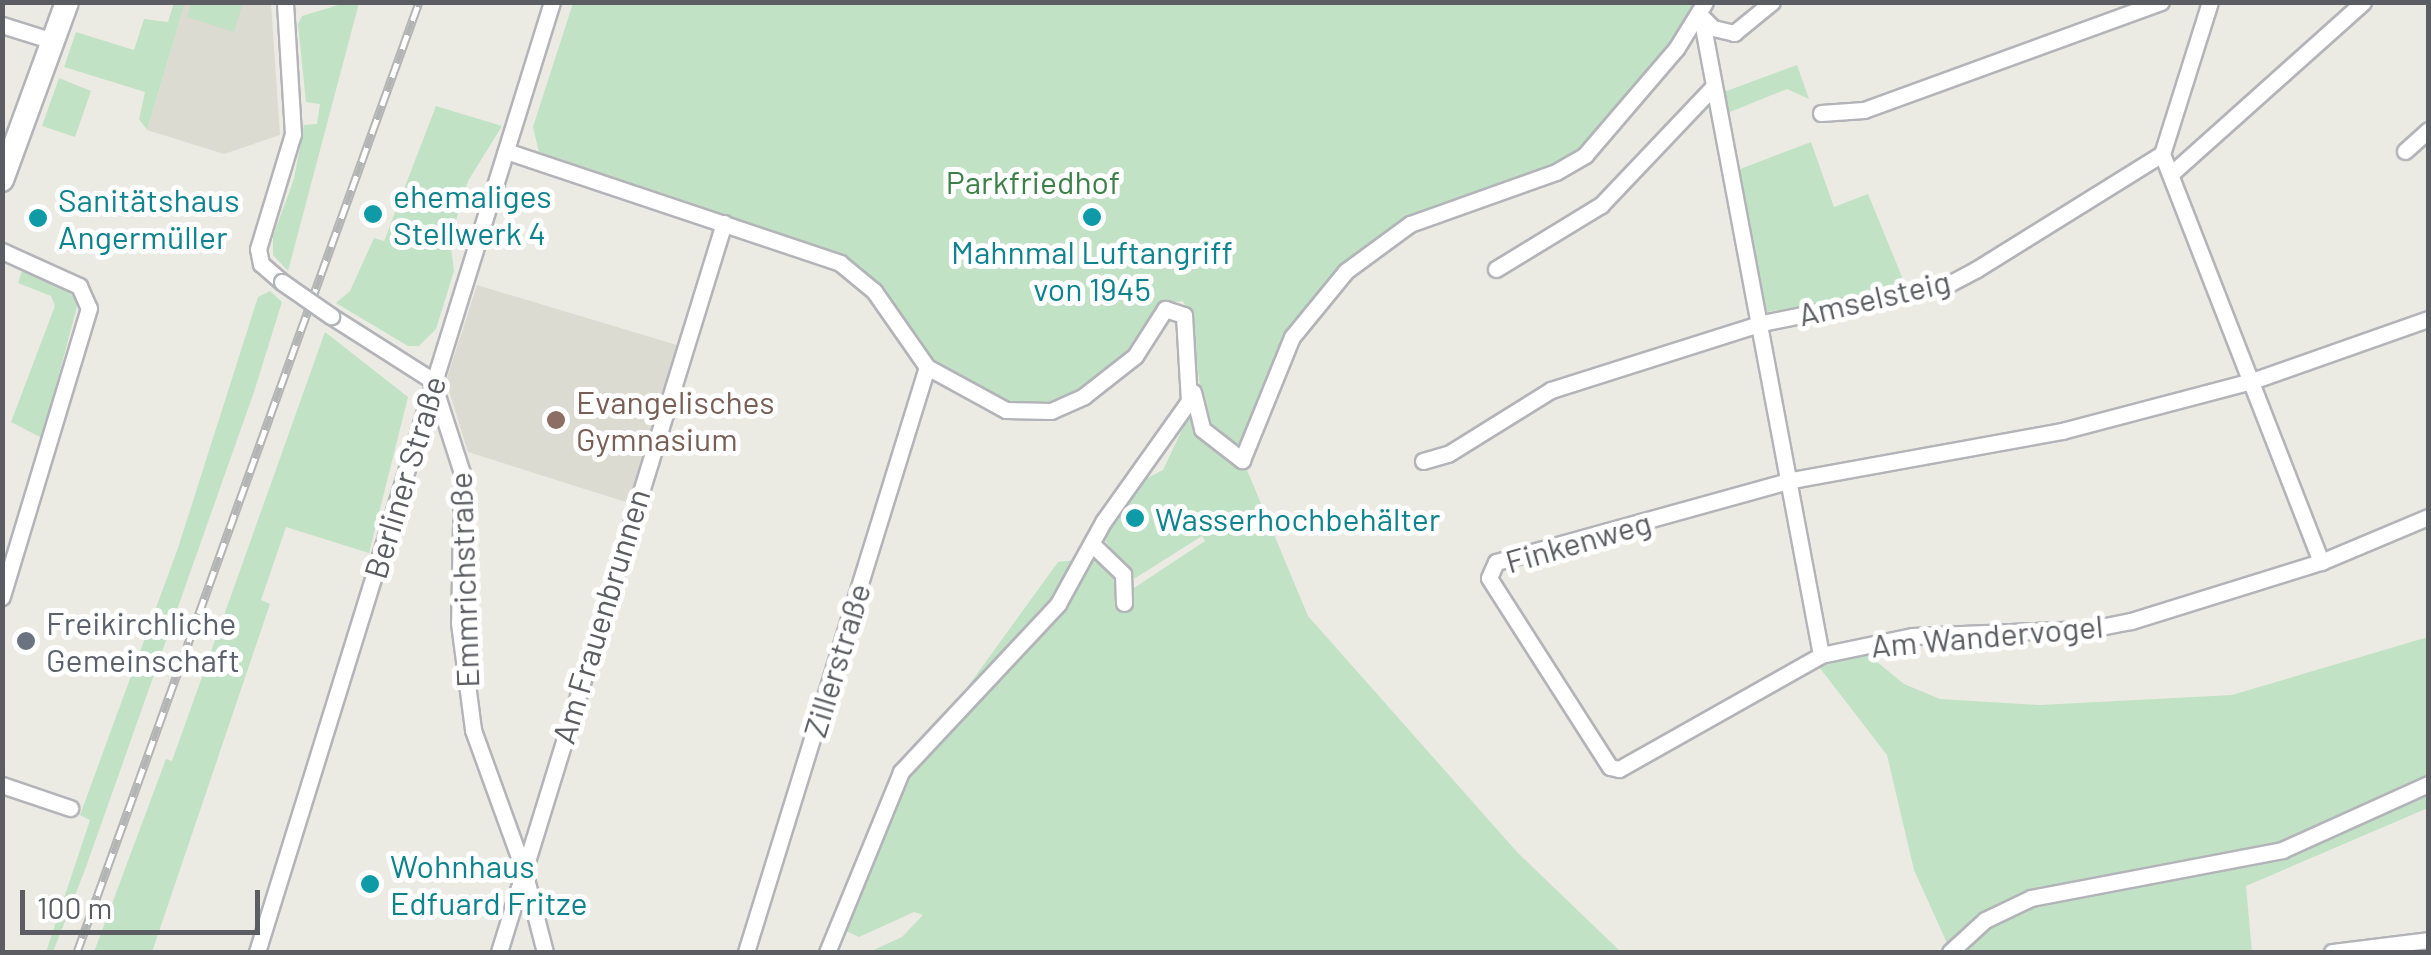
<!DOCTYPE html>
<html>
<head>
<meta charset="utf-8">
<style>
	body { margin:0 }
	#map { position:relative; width:2431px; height:955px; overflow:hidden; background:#ecebe3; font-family:Barlow,sans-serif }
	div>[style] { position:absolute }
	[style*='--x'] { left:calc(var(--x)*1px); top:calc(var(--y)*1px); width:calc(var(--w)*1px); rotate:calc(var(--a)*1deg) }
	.education>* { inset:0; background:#dcdbd1 }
	.green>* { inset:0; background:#c1e2c5 }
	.roads { filter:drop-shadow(2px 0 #b3b4b9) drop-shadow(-2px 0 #b3b4b9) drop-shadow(0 2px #b3b4b9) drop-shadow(0 -2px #b3b4b9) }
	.street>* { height:15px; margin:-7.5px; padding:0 7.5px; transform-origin:7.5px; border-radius:7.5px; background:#fff }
	.secondary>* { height:22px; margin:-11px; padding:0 11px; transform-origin:11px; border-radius:11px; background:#fff }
	.rail>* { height:9px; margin-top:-4.5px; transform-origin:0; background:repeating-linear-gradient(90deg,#fff 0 15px,#b3b4b4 0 30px); box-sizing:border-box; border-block:2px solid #b3b4b4 }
	.bridges { filter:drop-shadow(2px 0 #b3b4b9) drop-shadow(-2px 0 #b3b4b9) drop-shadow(0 2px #b3b4b9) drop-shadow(0 -2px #b3b4b9) }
	.street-bridge>* { height:15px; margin:-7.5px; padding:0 7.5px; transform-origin:7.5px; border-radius:7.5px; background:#fff }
	.dots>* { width:28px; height:28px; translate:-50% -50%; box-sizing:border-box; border:5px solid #fff; border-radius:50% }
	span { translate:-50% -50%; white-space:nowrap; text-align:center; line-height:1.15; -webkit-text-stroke:10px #fff; paint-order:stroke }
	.park-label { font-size:32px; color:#3c8048 }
	.culture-label { font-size:32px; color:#0d838f }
	.left { translate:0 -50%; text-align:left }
	.street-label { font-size:32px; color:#5b5d62 }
	.education-label { font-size:32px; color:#785e54 }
	.worship-label { font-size:32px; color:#5b616d }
	.frame { position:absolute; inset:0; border:5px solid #5b5d62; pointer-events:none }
	.scale { position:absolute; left:20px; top:890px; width:240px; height:45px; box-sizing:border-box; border:5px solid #5b5d62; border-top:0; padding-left:12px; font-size:30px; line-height:35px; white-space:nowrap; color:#5b5d62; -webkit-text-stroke:8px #fff; paint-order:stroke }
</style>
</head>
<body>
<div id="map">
	<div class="education">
		<i style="clip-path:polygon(185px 3px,271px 3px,280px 135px,224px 154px,147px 130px)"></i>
		<i style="clip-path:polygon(477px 285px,677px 345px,629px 503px,468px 452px,446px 381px)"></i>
	</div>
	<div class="green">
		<i style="clip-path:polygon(174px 3px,185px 3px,147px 130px,139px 119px,145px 92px,64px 67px,76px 32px,134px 50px,144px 19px,168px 22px)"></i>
		<i style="clip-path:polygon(191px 3px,191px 2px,243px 3px,234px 32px,187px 17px)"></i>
		<i style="clip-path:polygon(345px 3px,359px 3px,288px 271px,273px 255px,273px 236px,294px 179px,304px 125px,317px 124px,320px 104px,306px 102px,298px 24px,302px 16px)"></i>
		<i style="clip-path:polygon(573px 3px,1696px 3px,1664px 55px,1573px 158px,1406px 221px,1363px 249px,1274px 362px,1238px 450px,1205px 426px,1191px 317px,1183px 301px,1162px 304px,1131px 353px,1080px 391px,1051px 405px,1004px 404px,933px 362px,869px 275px,838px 254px,539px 152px,533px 127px)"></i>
		<i style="clip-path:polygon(1797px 65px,1809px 99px,1787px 89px,1725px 114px,1721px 93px)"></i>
		<i style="clip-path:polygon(59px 78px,91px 91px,75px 137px,42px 126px)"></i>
		<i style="clip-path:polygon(436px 106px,502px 126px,468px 181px,450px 240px,454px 271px,436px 329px,419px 346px,408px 346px,336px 303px,350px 291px,374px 238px,384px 241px)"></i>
		<i style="clip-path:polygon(1811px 142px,1834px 207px,1868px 194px,1907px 289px,1767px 312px,1735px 171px)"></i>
		<i style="clip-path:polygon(22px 271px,68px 290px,78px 303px,42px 438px,11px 422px,55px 306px,51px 296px,18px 283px)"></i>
		<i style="clip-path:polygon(270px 291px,282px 302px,254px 392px,86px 867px,53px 952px,46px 952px,90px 820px,80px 815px,178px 548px,258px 297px)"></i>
		<i style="clip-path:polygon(325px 332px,408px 397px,369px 553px,286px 527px,261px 600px,270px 604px,152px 952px,94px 952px,166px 759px,172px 761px)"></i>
		<i style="clip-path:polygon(1191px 411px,1198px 434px,1247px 470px,1308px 616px,1517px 852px,1621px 952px,869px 952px,902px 937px,923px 915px,914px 912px,859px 937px,846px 931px,898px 794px,921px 760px,916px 742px,966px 689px,1058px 562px,1097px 558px,1134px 588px,1205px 541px,1202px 536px,1134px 579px,1101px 535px,1134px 485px,1163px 470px)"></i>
		<i style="clip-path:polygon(2428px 637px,2428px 808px,2246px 886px,2252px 952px,1951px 952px,1914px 870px,1887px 755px,1819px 667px,1866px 653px,1904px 684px,1940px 699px,2040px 705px,2232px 695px)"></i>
	</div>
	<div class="roads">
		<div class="street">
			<i style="--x:1701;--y:16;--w:650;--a:79.36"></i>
			<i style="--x:1701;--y:16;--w:17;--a:45"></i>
			<i style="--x:1713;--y:28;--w:22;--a:13"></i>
			<i style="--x:1734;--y:33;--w:49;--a:-39.2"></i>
			<i style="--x:2;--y:25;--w:53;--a:17.4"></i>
			<i style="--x:1821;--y:113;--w:43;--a:-4"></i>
			<i style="--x:1864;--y:110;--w:316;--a:-20"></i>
			<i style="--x:506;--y:151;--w:352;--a:18.5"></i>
			<i style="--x:840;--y:263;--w:44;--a:39.5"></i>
			<i style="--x:874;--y:291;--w:93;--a:55.1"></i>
			<i style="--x:927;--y:367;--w:90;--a:28.6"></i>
			<i style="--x:1006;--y:410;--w:45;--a:1.3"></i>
			<i style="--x:1051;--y:411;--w:36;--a:-24"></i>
			<i style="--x:1084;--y:396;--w:65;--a:-38.1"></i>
			<i style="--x:1135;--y:356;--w:56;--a:-57.4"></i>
			<i style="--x:1165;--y:309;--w:20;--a:18"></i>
			<i style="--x:1184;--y:315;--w:86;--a:86.7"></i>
			<i style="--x:1189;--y:401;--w:148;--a:125.4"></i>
			<i style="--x:1103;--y:522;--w:94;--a:118.8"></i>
			<i style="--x:1058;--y:604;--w:230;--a:133.1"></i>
			<i style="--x:901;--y:772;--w:195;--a:112.3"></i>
			<i style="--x:2405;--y:151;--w:31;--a:-42"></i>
			<i style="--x:2162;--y:154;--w:438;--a:68.7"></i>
			<i style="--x:2172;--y:173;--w:256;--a:-41.8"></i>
			<i style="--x:2;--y:251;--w:85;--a:24.4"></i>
			<i style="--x:79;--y:286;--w:24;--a:66"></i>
			<i style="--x:89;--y:308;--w:302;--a:106.8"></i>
			<i style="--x:1496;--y:269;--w:123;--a:-31.4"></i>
			<i style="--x:1601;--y:205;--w:163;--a:-46.5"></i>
			<i style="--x:282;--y:282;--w:28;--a:-139"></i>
			<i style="--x:261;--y:264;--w:15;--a:-101"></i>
			<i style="--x:258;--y:249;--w:120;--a:-73.1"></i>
			<i style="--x:293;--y:134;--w:132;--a:-93.5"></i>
			<i style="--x:331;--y:316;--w:120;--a:32.4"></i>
			<i style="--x:2428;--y:319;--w:187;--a:160.6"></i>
			<i style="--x:2252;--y:381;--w:196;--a:165.3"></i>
			<i style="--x:2062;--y:431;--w:279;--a:169.7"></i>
			<i style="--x:1788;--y:481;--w:303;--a:164.5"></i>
			<i style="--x:1496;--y:562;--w:17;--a:114"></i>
			<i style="--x:1489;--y:578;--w:224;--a:57.4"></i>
			<i style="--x:1610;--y:767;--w:9;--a:13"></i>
			<i style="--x:1619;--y:769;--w:232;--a:-29.4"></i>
			<i style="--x:1821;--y:655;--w:93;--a:-11.8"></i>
			<i style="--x:1912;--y:636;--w:178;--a:-2.3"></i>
			<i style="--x:2090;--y:629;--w:42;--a:-11"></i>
			<i style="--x:2131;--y:621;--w:199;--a:-17.3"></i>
			<i style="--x:2321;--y:562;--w:116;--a:-22.8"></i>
			<i style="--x:432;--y:380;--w:98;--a:72.1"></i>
			<i style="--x:462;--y:473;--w:150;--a:91.1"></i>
			<i style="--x:459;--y:623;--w:108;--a:82.5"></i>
			<i style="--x:473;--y:730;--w:150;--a:70.1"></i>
			<i style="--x:524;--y:871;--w:84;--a:75.5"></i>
			<i style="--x:1193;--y:392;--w:38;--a:76"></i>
			<i style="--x:1202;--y:429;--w:51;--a:37.8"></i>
			<i style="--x:1242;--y:460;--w:133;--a:-67.9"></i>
			<i style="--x:1292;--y:337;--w:85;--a:-50.7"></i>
			<i style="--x:1346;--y:271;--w:79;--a:-36.3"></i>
			<i style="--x:1410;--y:224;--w:155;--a:-19.6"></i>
			<i style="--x:1556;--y:172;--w:34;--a:-30"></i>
			<i style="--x:1585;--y:155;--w:140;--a:-49.4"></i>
			<i style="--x:1676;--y:49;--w:55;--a:-58.3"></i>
			<i style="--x:1423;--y:461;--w:26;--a:-16"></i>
			<i style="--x:1448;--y:454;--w:121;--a:-31.9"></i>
			<i style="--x:1551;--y:390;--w:221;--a:-17.6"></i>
			<i style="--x:1762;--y:323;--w:187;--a:-11.4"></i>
			<i style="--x:1945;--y:286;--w:36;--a:-28"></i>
			<i style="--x:1977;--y:269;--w:218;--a:-31.9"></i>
			<i style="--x:2162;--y:154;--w:159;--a:-72.5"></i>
			<i style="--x:1093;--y:545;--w:42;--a:44"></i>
			<i style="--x:1123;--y:574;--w:29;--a:88"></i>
			<i style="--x:2;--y:785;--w:72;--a:18.7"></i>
			<i style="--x:257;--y:952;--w:995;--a:-72.75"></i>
			<i style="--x:499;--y:952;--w:763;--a:-72.85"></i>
			<i style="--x:746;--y:952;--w:612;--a:-72.81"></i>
			<i style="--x:1950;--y:952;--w:47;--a:-42.4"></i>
			<i style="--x:1985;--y:920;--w:51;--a:-25.6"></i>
			<i style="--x:2031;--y:898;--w:256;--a:-10.8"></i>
			<i style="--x:2282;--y:850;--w:160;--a:-24.3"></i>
			<i style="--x:2332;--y:952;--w:97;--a:-7.1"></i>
		</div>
		<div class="secondary">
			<i style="--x:2;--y:180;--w:189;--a:-69.9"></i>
		</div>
	</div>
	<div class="rail">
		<i style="--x:77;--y:952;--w:1010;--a:-70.2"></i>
	</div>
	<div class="bridges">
		<div class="street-bridge">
			<i style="--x:282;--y:282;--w:60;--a:34.8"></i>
		</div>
	</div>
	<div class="dots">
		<i style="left:373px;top:214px;background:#0f9aa8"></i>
		<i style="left:1092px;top:217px;background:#0f9aa8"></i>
		<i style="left:38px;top:218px;background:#0f9aa8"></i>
		<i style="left:556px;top:420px;background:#8d6e63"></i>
		<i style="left:1135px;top:518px;background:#0f9aa8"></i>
		<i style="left:26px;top:641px;background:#6b7280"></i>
		<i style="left:370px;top:884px;background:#0f9aa8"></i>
	</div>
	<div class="park-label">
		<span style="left:1033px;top:181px">Parkfriedhof</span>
	</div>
	<div class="culture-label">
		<span class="left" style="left:393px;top:214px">ehemaliges<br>Stellwerk 4</span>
		<span class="left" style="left:58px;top:218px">Sanitätshaus<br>Angermüller</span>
		<span style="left:1092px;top:270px">Mahnmal Luftangriff<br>von 1945</span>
		<span class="left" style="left:1155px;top:518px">Wasserhochbehälter</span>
		<span class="left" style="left:390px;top:884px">Wohnhaus<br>Edfuard Fritze</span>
	</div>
	<div class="street-label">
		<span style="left:1874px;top:297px;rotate:-13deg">Amselsteig</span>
		<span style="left:404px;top:477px;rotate:-73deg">Berliner Straße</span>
		<span style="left:1578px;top:541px;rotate:-16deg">Finkenweg</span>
		<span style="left:463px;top:580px;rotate:-92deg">Emmrichstraße</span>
		<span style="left:600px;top:616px;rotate:-73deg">Am Frauenbrunnen</span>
		<span style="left:1987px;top:635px;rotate:-5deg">Am Wandervogel</span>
		<span style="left:836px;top:660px;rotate:-73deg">Zillerstraße</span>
	</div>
	<div class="education-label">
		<span class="left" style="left:576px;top:420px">Evangelisches<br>Gymnasium</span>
	</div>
	<div class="worship-label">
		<span class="left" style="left:46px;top:641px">Freikirchliche<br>Gemeinschaft</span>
	</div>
	<div class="frame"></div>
	<div class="scale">100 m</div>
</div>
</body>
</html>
